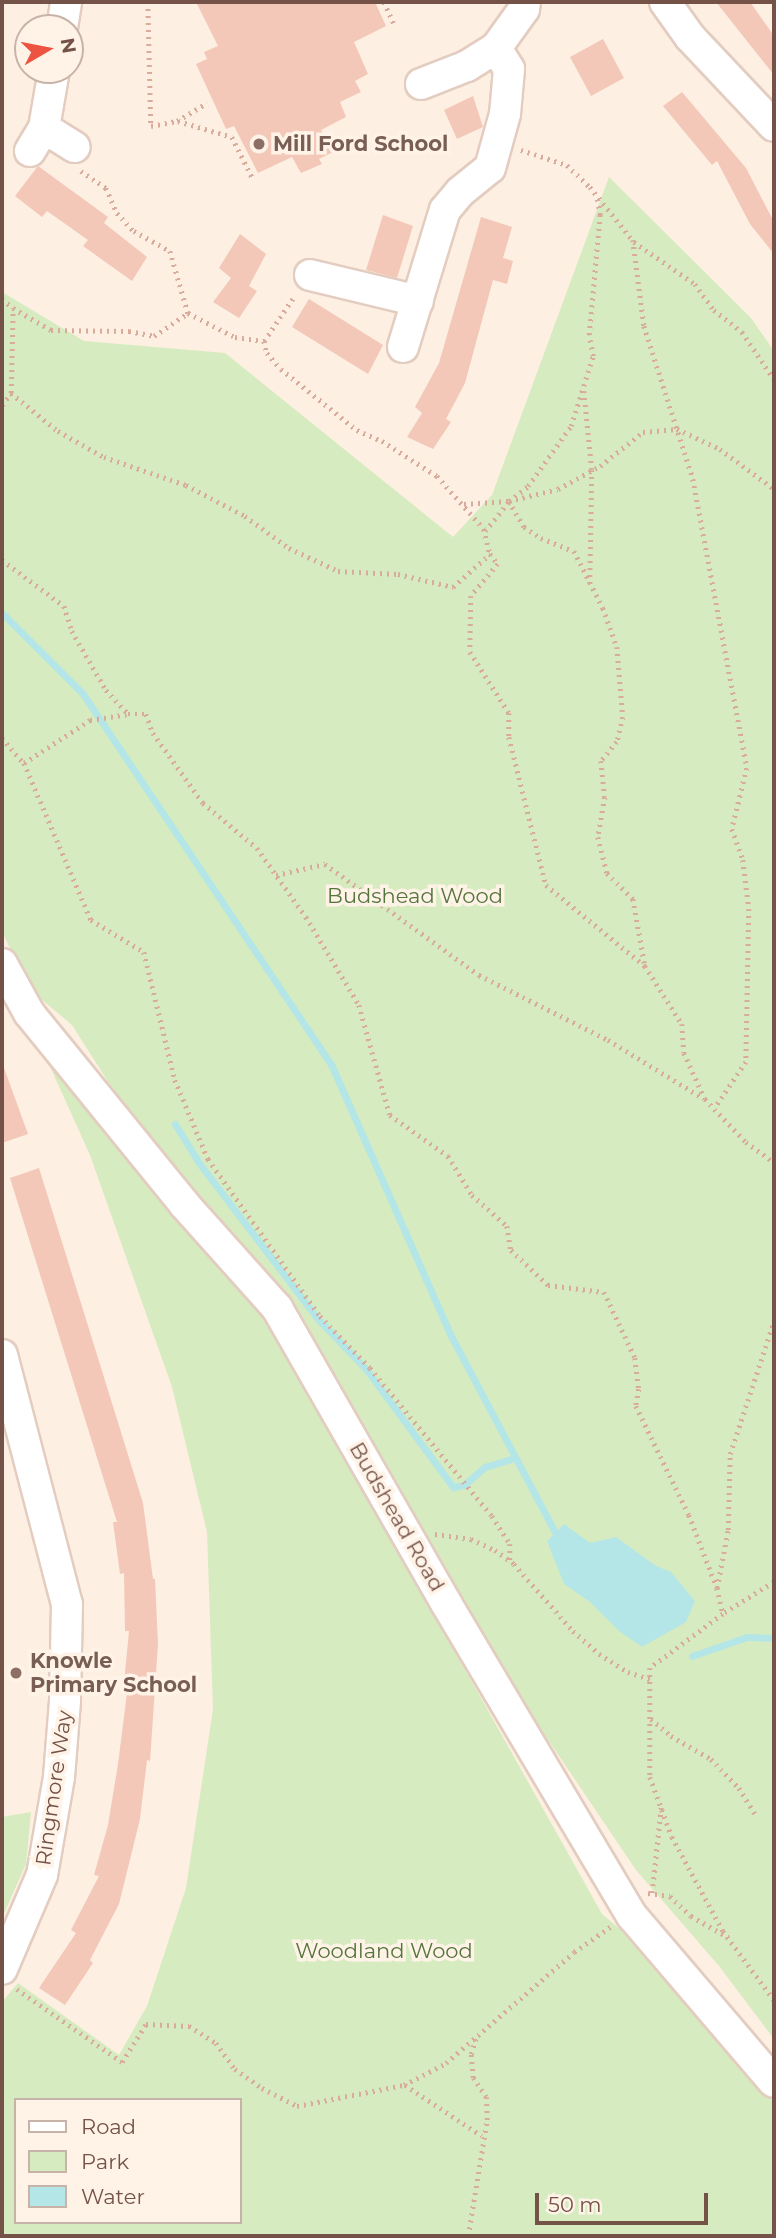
<!DOCTYPE html>
<html>
<head>
<meta charset="utf-8">
<style>
	body { margin:0 }
	#map { position:relative; width:776px; height:2238px; overflow:hidden; background:#fdefe1; font-family:Montserrat,sans-serif }
	div>[style] { position:absolute }
	[style*='--x'] { left:calc(var(--x)*1px); top:calc(var(--y)*1px); width:calc(var(--w)*1px); rotate:calc(var(--a)*1deg) }
	.green>* { inset:0; background:#d6ebbf }
	.water>* { inset:0; background:#b5e6e7 }
	.stream>* { height:7px; margin:-3.5px; padding:0 3.5px; transform-origin:3.5px; border-radius:3.5px; background:#b5e6e7 }
	.building>* { inset:0; background:#f3c8b8 }
	.path>* { height:4.5px; margin-top:-2.25px; transform-origin:0; background:repeating-linear-gradient(90deg,#d8ab9b 0 2px,transparent 0 7px) }
	.roads { filter:drop-shadow(2px 0 #e3ccc0) drop-shadow(-2px 0 #e3ccc0) drop-shadow(0 2px #e3ccc0) drop-shadow(0 -2px #e3ccc0) }
	.minor>* { height:30px; margin:-15px; padding:0 15px; transform-origin:15px; border-radius:15px; background:#fff }
	.dots>* { width:19px; height:19px; translate:-50% -50%; box-sizing:border-box; border:4px solid #fff3e8; border-radius:50% }
	span { translate:-50% -50%; white-space:nowrap; text-align:center; line-height:1.15; -webkit-text-stroke:7px #fff3e8; paint-order:stroke }
	.education-label { font-size:21px; color:#785e54; font-weight:700 }
	.left { translate:0 -50%; text-align:left }
	.park-label { font-size:21px; color:#54753c }
	.street-label { font-size:21px; color:#755247 }
	.frame { position:absolute; inset:0; border:4px solid #755247; pointer-events:none }
	.legend { position:absolute; left:14px; top:2098px; width:228px; height:126px; box-sizing:border-box; background:#fff3e8; border:2px solid #c8b3a8; margin:0; padding:9px 12px; list-style:none; font-size:21px; color:#755247 }
	.legend li { display:flex; align-items:center; gap:14px; height:35px }
	.legend b { width:35px; border:2px solid #c8b3a8 }
	.north { position:absolute; left:14px; top:14px; width:70px; height:70px; box-sizing:border-box; background:#fff3e8; border:2px solid #c8b3a8; border-radius:50%; rotate:80deg; font-size:19px; font-weight:700; line-height:28px; text-align:center; color:#755247 }
	.north::after { content:''; display:block; margin:auto; width:24px; height:32px; background:#ec5341; clip-path:polygon(50% 0,100% 100%,50% 72%,0 100%) }
	.scale { position:absolute; left:535px; top:2193px; width:173px; height:32px; box-sizing:border-box; border:4px solid #755247; border-top:0; padding-left:9px; font-size:21px; line-height:24px; white-space:nowrap; color:#755247; -webkit-text-stroke:5px #fff3e8; paint-order:stroke }
</style>
</head>
<body>
<div id="map">
	<div class="green">
		<i style="clip-path:polygon(609px 177px,751px 318px,774px 351px,774px 2039px,719px 1966px,636px 1870px,478px 1636px,428px 1541px,161px 1165px,72px 1025px,28px 988px,2px 931px,2px 292px,84px 341px,225px 353px,453px 537px,492px 495px)"></i>
		<i style="clip-path:polygon(evenodd,48px 1062px,105px 1123px,272px 1325px,602px 1914px,653px 1957px,774px 2103px,774px 2236px,2px 2236px,2px 2002px,18px 1983px,119px 2055px,147px 2006px,186px 1888px,213px 1709px,207px 1532px,172px 1387px,90px 1155px,48px 1062px,16px 2100px,240px 2100px,240px 2222px,16px 2222px,16px 2100px)"></i>
		<i style="clip-path:polygon(31px 1812px,26px 1864px,2px 1918px,2px 1817px)"></i>
	</div>
	<div class="water">
		<i style="clip-path:polygon(564px 1524px,590px 1543px,616px 1537px,656px 1566px,671px 1572px,695px 1601px,686px 1622px,642px 1647px,619px 1631px,590px 1602px,564px 1584px,547px 1541px)"></i>
	</div>
	<div class="stream">
		<i style="--x:2;--y:613;--w:115;--a:45"></i>
		<i style="--x:83;--y:694;--w:445;--a:56.2"></i>
		<i style="--x:331;--y:1064;--w:295;--a:66.2"></i>
		<i style="--x:450;--y:1334;--w:224;--a:62.1"></i>
		<i style="--x:175;--y:1124;--w:46;--a:58.4"></i>
		<i style="--x:199;--y:1163;--w:196;--a:52.7"></i>
		<i style="--x:318;--y:1319;--w:69;--a:46.2"></i>
		<i style="--x:366;--y:1369;--w:147;--a:53.6"></i>
		<i style="--x:453;--y:1487;--w:11;--a:-10"></i>
		<i style="--x:464;--y:1485;--w:28;--a:-41"></i>
		<i style="--x:485;--y:1467;--w:31;--a:-17"></i>
		<i style="--x:692;--y:1656;--w:58;--a:-19.1"></i>
		<i style="--x:747;--y:1637;--w:27;--a:2"></i>
	</div>
	<div class="building">
		<i style="clip-path:polygon(196px 2px,375px 2px,386px 26px,354px 42px,368px 74px,355px 81px,361px 92px,340px 102px,346px 117px,321px 130px,333px 152px,319px 159px,322px 164px,301px 173px,292px 157px,258px 173px,234px 126px,226px 129px,196px 64px,207px 59px,204px 52px,218px 46px)"></i>
		<i style="clip-path:polygon(716px 2px,750px 2px,774px 36px,774px 75px)"></i>
		<i style="clip-path:polygon(603px 39px,624px 78px,591px 96px,570px 57px)"></i>
		<i style="clip-path:polygon(682px 92px,746px 168px,774px 222px,774px 254px,750px 224px,717px 161px,712px 165px,663px 106px)"></i>
		<i style="clip-path:polygon(473px 96px,483px 127px,457px 139px,444px 110px)"></i>
		<i style="clip-path:polygon(38px 166px,108px 217px,104px 223px,147px 257px,132px 281px,83px 246px,88px 240px,47px 211px,42px 217px,15px 196px)"></i>
		<i style="clip-path:polygon(383px 215px,413px 226px,397px 278px,366px 270px)"></i>
		<i style="clip-path:polygon(481px 217px,512px 227px,503px 258px,513px 261px,507px 284px,493px 280px,465px 383px,446px 419px,451px 422px,433px 449px,407px 437px,422px 413px,415px 407px,439px 363px)"></i>
		<i style="clip-path:polygon(240px 234px,266px 254px,249px 286px,257px 291px,239px 318px,213px 302px,231px 278px,219px 268px)"></i>
		<i style="clip-path:polygon(309px 299px,383px 345px,368px 374px,292px 327px)"></i>
		<i style="clip-path:polygon(4px 1068px,28px 1134px,2px 1143px,2px 1069px)"></i>
		<i style="clip-path:polygon(39px 1168px,143px 1503px,153px 1579px,155px 1579px,158px 1644px,150px 1761px,147px 1760px,140px 1819px,119px 1904px,90px 1960px,93px 1963px,65px 2005px,39px 1988px,76px 1933px,71px 1930px,99px 1876px,94px 1875px,108px 1825px,118px 1764px,127px 1693px,123px 1693px,129px 1631px,125px 1631px,124px 1573px,120px 1574px,113px 1522px,117px 1522px,10px 1178px)"></i>
	</div>
	<div class="path">
		<i style="--x:148;--y:2;--w:124;--a:88.6"></i>
		<i style="--x:151;--y:126;--w:26;--a:-11"></i>
		<i style="--x:177;--y:121;--w:35;--a:-31"></i>
		<i style="--x:384;--y:2;--w:23;--a:65"></i>
		<i style="--x:178;--y:121;--w:56;--a:16.5"></i>
		<i style="--x:232;--y:137;--w:47;--a:63.4"></i>
		<i style="--x:521;--y:150;--w:48;--a:18.1"></i>
		<i style="--x:567;--y:165;--w:32;--a:44"></i>
		<i style="--x:590;--y:187;--w:70;--a:51.3"></i>
		<i style="--x:634;--y:242;--w:74;--a:34.5"></i>
		<i style="--x:695;--y:284;--w:32;--a:54"></i>
		<i style="--x:714;--y:310;--w:36;--a:38"></i>
		<i style="--x:742;--y:332;--w:57;--a:55.8"></i>
		<i style="--x:81;--y:171;--w:30;--a:34"></i>
		<i style="--x:106;--y:188;--w:27;--a:66"></i>
		<i style="--x:117;--y:213;--w:25;--a:47"></i>
		<i style="--x:134;--y:231;--w:41;--a:29.1"></i>
		<i style="--x:170;--y:251;--w:65;--a:73.8"></i>
		<i style="--x:633;--y:240;--w:87;--a:82.7"></i>
		<i style="--x:644;--y:326;--w:161;--a:72.2"></i>
		<i style="--x:693;--y:479;--w:294;--a:79.4"></i>
		<i style="--x:747;--y:768;--w:63;--a:103.8"></i>
		<i style="--x:732;--y:829;--w:33;--a:70"></i>
		<i style="--x:743;--y:860;--w:49;--a:83"></i>
		<i style="--x:749;--y:909;--w:153;--a:91.1"></i>
		<i style="--x:746;--y:1062;--w:55;--a:124"></i>
		<i style="--x:2;--y:299;--w:14;--a:39"></i>
		<i style="--x:264;--y:341;--w:55;--a:-56"></i>
		<i style="--x:584;--y:391;--w:79;--a:84.2"></i>
		<i style="--x:592;--y:470;--w:115;--a:91"></i>
		<i style="--x:11;--y:393;--w:60;--a:39"></i>
		<i style="--x:58;--y:431;--w:53;--a:29.5"></i>
		<i style="--x:104;--y:457;--w:87;--a:18.9"></i>
		<i style="--x:186;--y:485;--w:67;--a:27.7"></i>
		<i style="--x:245;--y:516;--w:54;--a:36"></i>
		<i style="--x:289;--y:548;--w:54;--a:25.1"></i>
		<i style="--x:338;--y:571;--w:60;--a:2.9"></i>
		<i style="--x:398;--y:574;--w:57;--a:13.3"></i>
		<i style="--x:453;--y:587;--w:50;--a:-41.7"></i>
		<i style="--x:2;--y:405;--w:15;--a:-53"></i>
		<i style="--x:11;--y:393;--w:85;--a:-88.7"></i>
		<i style="--x:13;--y:308;--w:44;--a:30.1"></i>
		<i style="--x:51;--y:330;--w:78;--a:0.7"></i>
		<i style="--x:129;--y:331;--w:25;--a:11"></i>
		<i style="--x:154;--y:336;--w:41;--a:-34.1"></i>
		<i style="--x:188;--y:313;--w:53;--a:27.1"></i>
		<i style="--x:235;--y:337;--w:29;--a:8"></i>
		<i style="--x:264;--y:341;--w:12;--a:76"></i>
		<i style="--x:267;--y:353;--w:21;--a:49"></i>
		<i style="--x:281;--y:369;--w:97;--a:38.8"></i>
		<i style="--x:357;--y:430;--w:27;--a:24"></i>
		<i style="--x:382;--y:441;--w:65;--a:32.5"></i>
		<i style="--x:437;--y:476;--w:71;--a:48.4"></i>
		<i style="--x:484;--y:529;--w:26;--a:77"></i>
		<i style="--x:490;--y:554;--w:13;--a:51"></i>
		<i style="--x:498;--y:564;--w:42;--a:130.2"></i>
		<i style="--x:471;--y:596;--w:56;--a:91"></i>
		<i style="--x:470;--y:652;--w:72;--a:57.4"></i>
		<i style="--x:509;--y:713;--w:24;--a:90"></i>
		<i style="--x:509;--y:737;--w:153;--a:76"></i>
		<i style="--x:546;--y:885;--w:128;--a:39.3"></i>
		<i style="--x:509;--y:501;--w:30;--a:60"></i>
		<i style="--x:524;--y:527;--w:20;--a:33"></i>
		<i style="--x:541;--y:538;--w:35;--a:22"></i>
		<i style="--x:574;--y:551;--w:64;--a:63"></i>
		<i style="--x:603;--y:608;--w:41;--a:70.3"></i>
		<i style="--x:617;--y:647;--w:70;--a:85.1"></i>
		<i style="--x:623;--y:717;--w:26;--a:103"></i>
		<i style="--x:617;--y:742;--w:25;--a:130"></i>
		<i style="--x:601;--y:761;--w:36;--a:84"></i>
		<i style="--x:605;--y:797;--w:41;--a:99.9"></i>
		<i style="--x:598;--y:837;--w:37;--a:76"></i>
		<i style="--x:607;--y:873;--w:37;--a:45"></i>
		<i style="--x:633;--y:899;--w:68;--a:79.8"></i>
		<i style="--x:645;--y:966;--w:69;--a:57.5"></i>
		<i style="--x:682;--y:1024;--w:29;--a:86"></i>
		<i style="--x:684;--y:1053;--w:51;--a:65.5"></i>
		<i style="--x:705;--y:1099;--w:59;--a:46.4"></i>
		<i style="--x:746;--y:1142;--w:34;--a:36"></i>
		<i style="--x:464;--y:504;--w:45;--a:-3.8"></i>
		<i style="--x:509;--y:501;--w:50;--a:-13.8"></i>
		<i style="--x:558;--y:489;--w:48;--a:-28.7"></i>
		<i style="--x:600;--y:466;--w:55;--a:-38.3"></i>
		<i style="--x:643;--y:432;--w:34;--a:-5"></i>
		<i style="--x:677;--y:429;--w:47;--a:24.9"></i>
		<i style="--x:720;--y:449;--w:67;--a:36.5"></i>
		<i style="--x:485;--y:531;--w:38;--a:-51"></i>
		<i style="--x:509;--y:501;--w:24;--a:-38"></i>
		<i style="--x:528;--y:486;--w:74;--a:-54.4"></i>
		<i style="--x:571;--y:426;--w:73;--a:-72.6"></i>
		<i style="--x:593;--y:356;--w:21;--a:-101"></i>
		<i style="--x:589;--y:335;--w:121;--a:-84.8"></i>
		<i style="--x:600;--y:215;--w:17;--a:-100"></i>
		<i style="--x:2;--y:560;--w:77;--a:36.6"></i>
		<i style="--x:64;--y:606;--w:26;--a:72"></i>
		<i style="--x:72;--y:631;--w:68;--a:60"></i>
		<i style="--x:106;--y:690;--w:33;--a:47"></i>
		<i style="--x:128;--y:714;--w:18;--a:0"></i>
		<i style="--x:146;--y:714;--w:20;--a:70"></i>
		<i style="--x:153;--y:733;--w:86;--a:54.5"></i>
		<i style="--x:203;--y:803;--w:70;--a:39.8"></i>
		<i style="--x:257;--y:848;--w:85;--a:54.6"></i>
		<i style="--x:306;--y:917;--w:103;--a:58.9"></i>
		<i style="--x:359;--y:1005;--w:114;--a:74.3"></i>
		<i style="--x:390;--y:1115;--w:71;--a:35.3"></i>
		<i style="--x:448;--y:1156;--w:46;--a:58.4"></i>
		<i style="--x:472;--y:1195;--w:47;--a:41.5"></i>
		<i style="--x:507;--y:1226;--w:24;--a:81"></i>
		<i style="--x:511;--y:1250;--w:51;--a:43.4"></i>
		<i style="--x:548;--y:1285;--w:56;--a:7.1"></i>
		<i style="--x:604;--y:1292;--w:73;--a:64.8"></i>
		<i style="--x:635;--y:1358;--w:31;--a:83"></i>
		<i style="--x:639;--y:1389;--w:17;--a:100"></i>
		<i style="--x:636;--y:1406;--w:121;--a:64.1"></i>
		<i style="--x:689;--y:1515;--w:78;--a:69"></i>
		<i style="--x:717;--y:1588;--w:27;--a:77"></i>
		<i style="--x:2;--y:738;--w:33;--a:49"></i>
		<i style="--x:24;--y:763;--w:171;--a:66.9"></i>
		<i style="--x:91;--y:920;--w:62;--a:31.1"></i>
		<i style="--x:144;--y:952;--w:132;--a:76.4"></i>
		<i style="--x:175;--y:1080;--w:86;--a:67.3"></i>
		<i style="--x:208;--y:1159;--w:193;--a:54.5"></i>
		<i style="--x:320;--y:1316;--w:72;--a:46.1"></i>
		<i style="--x:370;--y:1368;--w:192;--a:50.5"></i>
		<i style="--x:492;--y:1516;--w:33;--a:57"></i>
		<i style="--x:510;--y:1544;--w:17;--a:90"></i>
		<i style="--x:24;--y:763;--w:79;--a:-33.1"></i>
		<i style="--x:90;--y:720;--w:37;--a:-9"></i>
		<i style="--x:276;--y:875;--w:50;--a:-12.7"></i>
		<i style="--x:325;--y:864;--w:190;--a:35.8"></i>
		<i style="--x:479;--y:975;--w:144;--a:26.7"></i>
		<i style="--x:608;--y:1040;--w:111;--a:31.4"></i>
		<i style="--x:435;--y:1534;--w:36;--a:8"></i>
		<i style="--x:471;--y:1539;--w:26;--a:25"></i>
		<i style="--x:495;--y:1550;--w:24;--a:36"></i>
		<i style="--x:514;--y:1564;--w:89;--a:48.6"></i>
		<i style="--x:573;--y:1631;--w:35;--a:41"></i>
		<i style="--x:599;--y:1654;--w:34;--a:32"></i>
		<i style="--x:628;--y:1672;--w:23;--a:18"></i>
		<i style="--x:774;--y:1582;--w:60;--a:147.9"></i>
		<i style="--x:723;--y:1614;--w:91;--a:143.5"></i>
		<i style="--x:650;--y:1668;--w:109;--a:90"></i>
		<i style="--x:650;--y:1777;--w:64;--a:69.9"></i>
		<i style="--x:672;--y:1837;--w:107;--a:61.5"></i>
		<i style="--x:723;--y:1931;--w:86;--a:53.5"></i>
		<i style="--x:717;--y:1588;--w:59;--a:-79.3"></i>
		<i style="--x:728;--y:1530;--w:76;--a:-88.5"></i>
		<i style="--x:730;--y:1454;--w:140;--a:-71.7"></i>
		<i style="--x:651;--y:1719;--w:26;--a:40"></i>
		<i style="--x:671;--y:1736;--w:46;--a:29.9"></i>
		<i style="--x:711;--y:1759;--w:40;--a:46"></i>
		<i style="--x:739;--y:1788;--w:34;--a:58"></i>
		<i style="--x:648;--y:1893;--w:22;--a:8"></i>
		<i style="--x:670;--y:1896;--w:29;--a:44"></i>
		<i style="--x:691;--y:1916;--w:43;--a:29.6"></i>
		<i style="--x:652;--y:1893;--w:86;--a:-84"></i>
		<i style="--x:17;--y:1989;--w:128;--a:34.8"></i>
		<i style="--x:122;--y:2062;--w:45;--a:-57.7"></i>
		<i style="--x:146;--y:2024;--w:43;--a:2.7"></i>
		<i style="--x:189;--y:2026;--w:32;--a:32"></i>
		<i style="--x:216;--y:2043;--w:32;--a:54"></i>
		<i style="--x:235;--y:2069;--w:33;--a:35"></i>
		<i style="--x:262;--y:2088;--w:39;--a:27"></i>
		<i style="--x:297;--y:2106;--w:109;--a:-11.1"></i>
		<i style="--x:404;--y:2085;--w:47;--a:-27.6"></i>
		<i style="--x:446;--y:2063;--w:169;--a:-40.9"></i>
		<i style="--x:574;--y:1952;--w:44;--a:-34.8"></i>
		<i style="--x:405;--y:2085;--w:92;--a:33.5"></i>
		<i style="--x:468;--y:2236;--w:118;--a:-80.7"></i>
		<i style="--x:487;--y:2120;--w:23;--a:-92"></i>
		<i style="--x:486;--y:2097;--w:23;--a:-124"></i>
		<i style="--x:473;--y:2078;--w:24;--a:-95"></i>
		<i style="--x:471;--y:2054;--w:17;--a:-73"></i>
	</div>
	<div class="roads">
		<div class="minor">
			<i style="--x:665;--y:2;--w:43;--a:54.5"></i>
			<i style="--x:690;--y:37;--w:122;--a:46.7"></i>
			<i style="--x:62;--y:28;--w:26;--a:-81"></i>
			<i style="--x:421;--y:84;--w:49;--a:-21.4"></i>
			<i style="--x:467;--y:66;--w:34;--a:-32"></i>
			<i style="--x:496;--y:48;--w:48;--a:-54.3"></i>
			<i style="--x:524;--y:9;--w:7;--a:-82"></i>
			<i style="--x:44;--y:128;--w:36;--a:32"></i>
			<i style="--x:30;--y:151;--w:27;--a:-59"></i>
			<i style="--x:44;--y:128;--w:59;--a:-80.2"></i>
			<i style="--x:310;--y:275;--w:111;--a:13.5"></i>
			<i style="--x:403;--y:347;--w:143;--a:-73"></i>
			<i style="--x:445;--y:210;--w:23;--a:-50"></i>
			<i style="--x:460;--y:192;--w:38;--a:-39"></i>
			<i style="--x:490;--y:168;--w:56;--a:-74.5"></i>
			<i style="--x:505;--y:114;--w:45;--a:-84.9"></i>
			<i style="--x:509;--y:69;--w:25;--a:-122"></i>
			<i style="--x:2;--y:964;--w:56;--a:61.1"></i>
			<i style="--x:29;--y:1013;--w:246;--a:50.9"></i>
			<i style="--x:184;--y:1204;--w:140;--a:48.2"></i>
			<i style="--x:277;--y:1308;--w:340;--a:60.2"></i>
			<i style="--x:446;--y:1603;--w:364;--a:59.3"></i>
			<i style="--x:632;--y:1916;--w:218;--a:49.5"></i>
			<i style="--x:2;--y:1355;--w:257;--a:75.4"></i>
			<i style="--x:67;--y:1604;--w:97;--a:91.2"></i>
			<i style="--x:65;--y:1701;--w:76;--a:94.5"></i>
			<i style="--x:59;--y:1777;--w:99;--a:99.8"></i>
			<i style="--x:42;--y:1875;--w:102;--a:113.1"></i>
		</div>
	</div>
	<div class="dots">
		<i style="left:259px;top:144px;background:#8d6e63"></i>
		<i style="left:16px;top:1673px;background:#8d6e63"></i>
	</div>
	<div class="education-label">
		<span class="left" style="left:273px;top:144px">Mill Ford School</span>
		<span class="left" style="left:30px;top:1673px">Knowle<br>Primary School</span>
	</div>
	<div class="park-label">
		<span style="left:415px;top:896px">Budshead Wood</span>
		<span style="left:384px;top:1951px">Woodland Wood</span>
	</div>
	<div class="street-label">
		<span style="left:397px;top:1517px;rotate:60deg">Budshead Road</span>
		<span style="left:54px;top:1788px;rotate:-82deg">Ringmore Way</span>
	</div>
	<div class="frame"></div>
	<ul class="legend">
	<li><b style="height:9px;background:#fff"></b>Road</li>
	<li><b style="height:19px;background:#d6ebbf"></b>Park</li>
	<li><b style="height:19px;background:#b5e6e7"></b>Water</li>
	</ul>
	<div class="north">N</div>
	<div class="scale">50 m</div>
</div>
</body>
</html>
